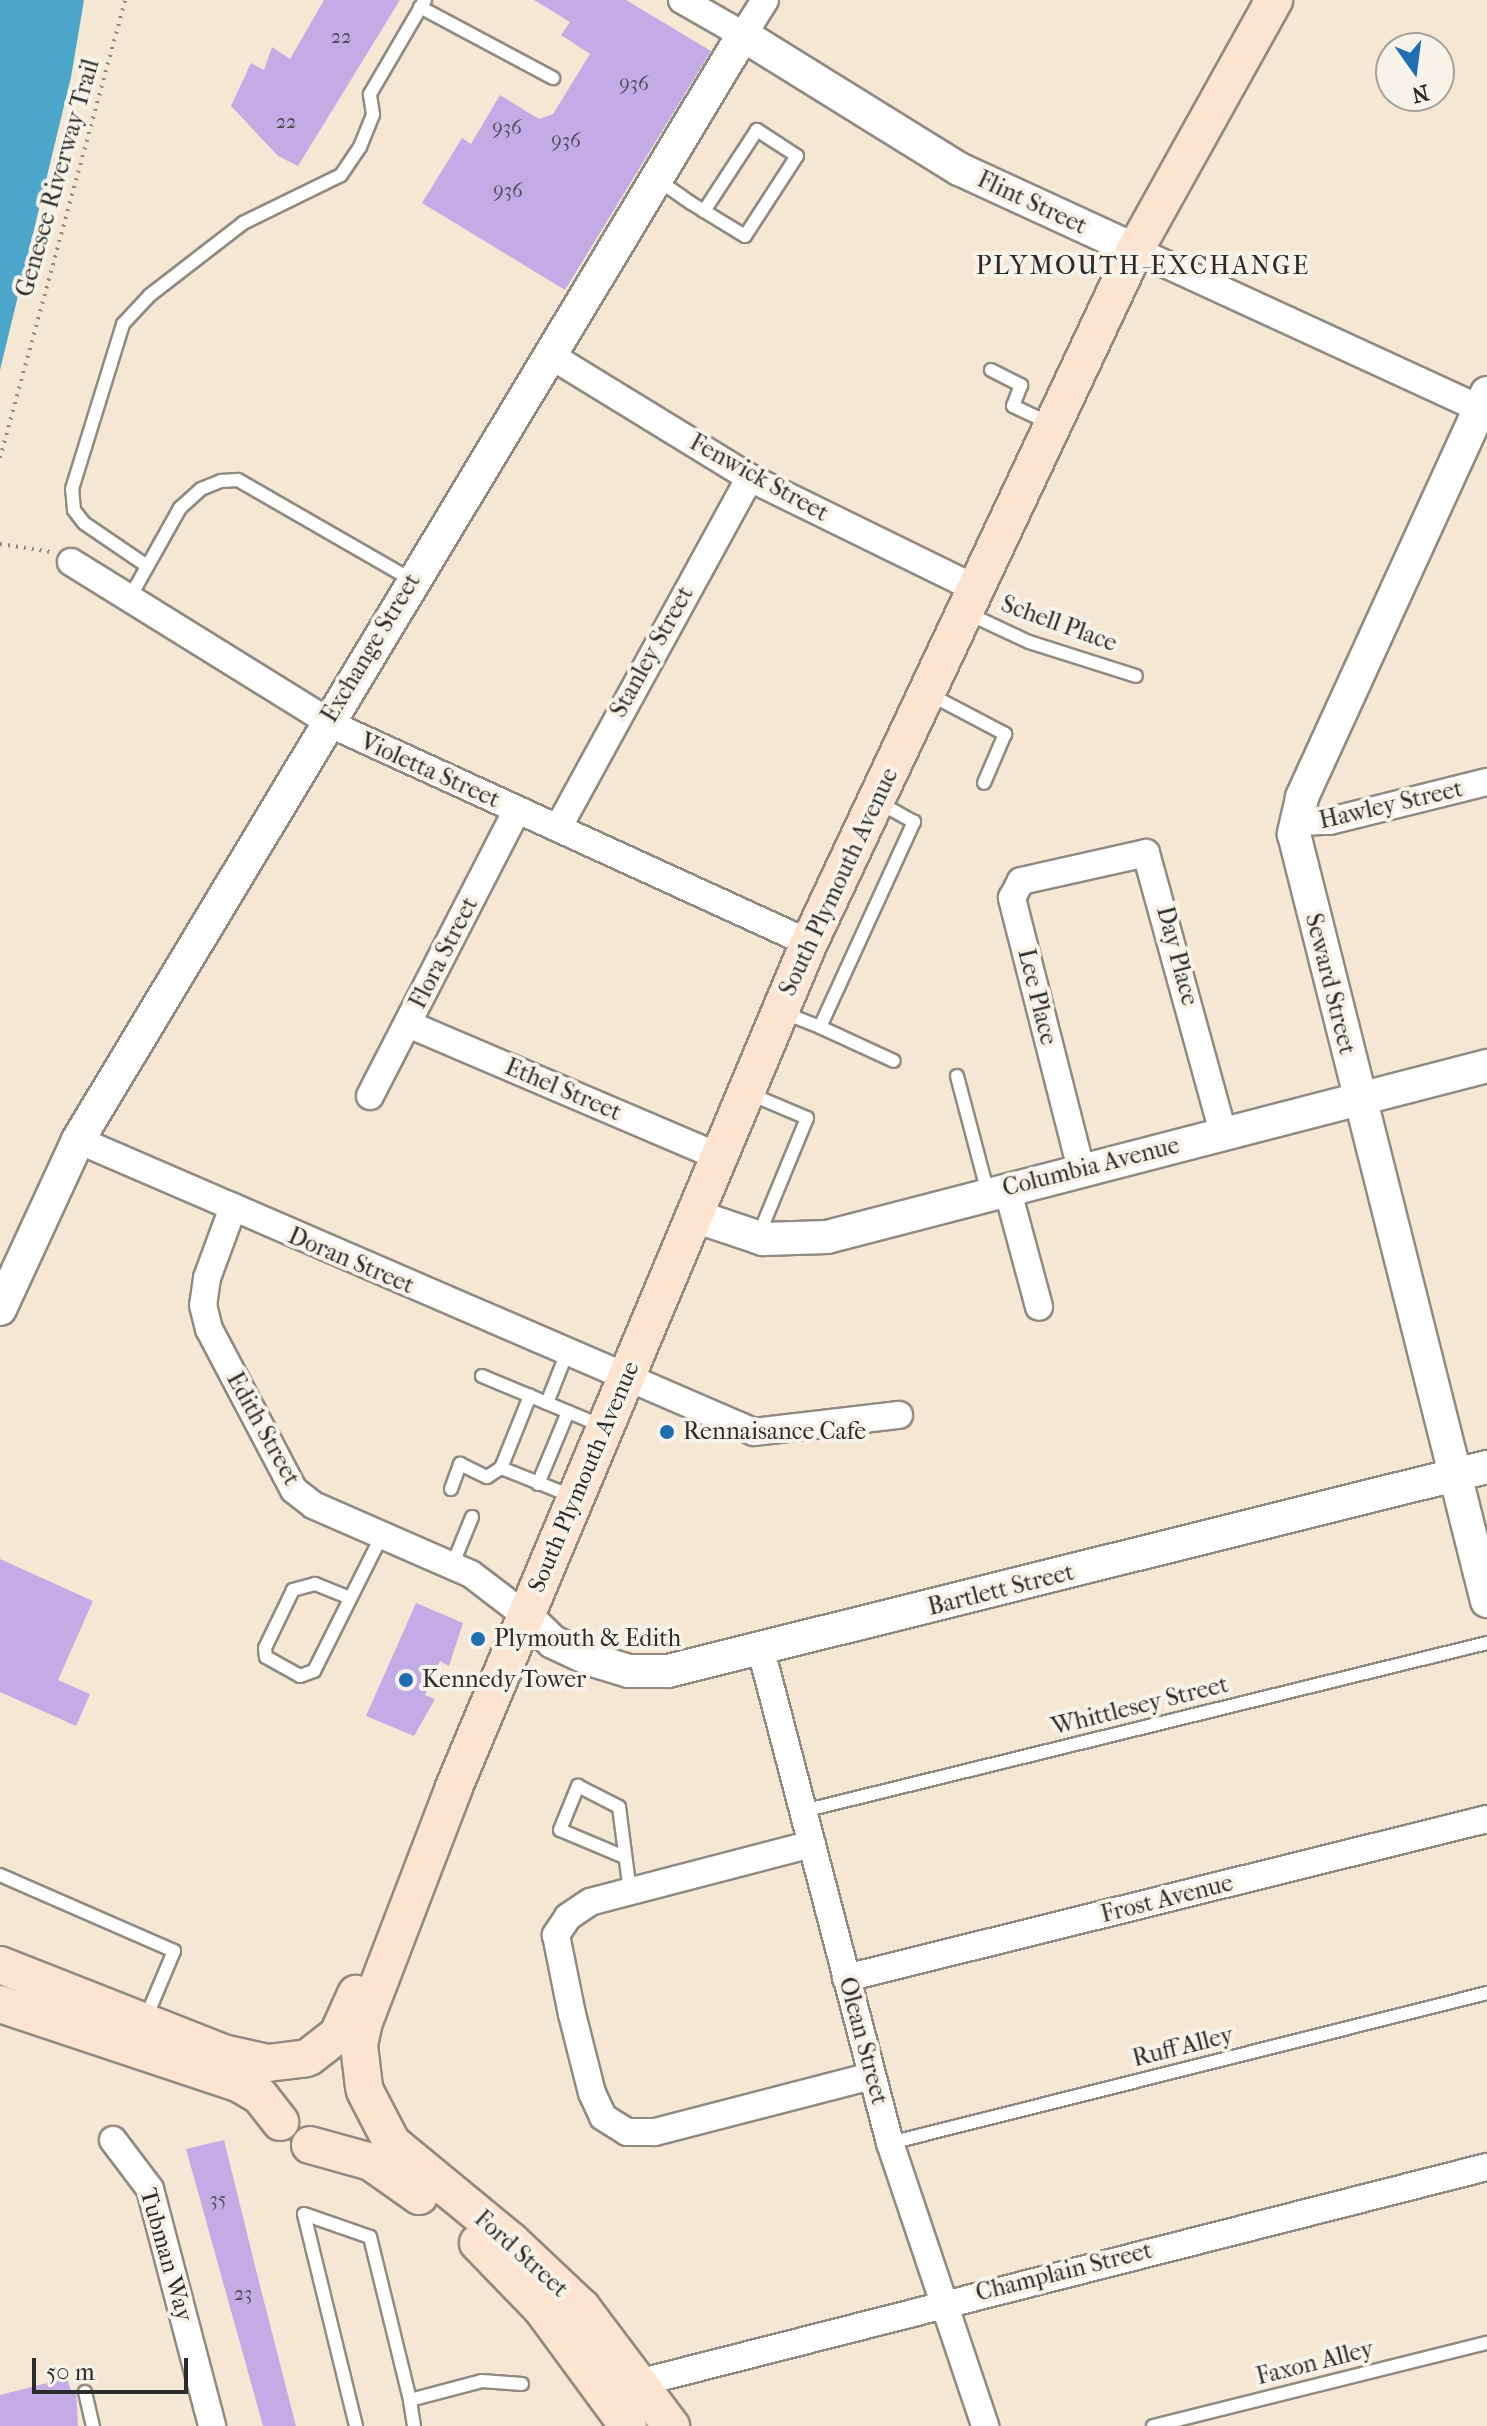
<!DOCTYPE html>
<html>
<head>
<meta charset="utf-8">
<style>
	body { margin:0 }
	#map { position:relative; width:1487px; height:2426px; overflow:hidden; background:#f4e8d4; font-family:"IM FELL French Canon",serif }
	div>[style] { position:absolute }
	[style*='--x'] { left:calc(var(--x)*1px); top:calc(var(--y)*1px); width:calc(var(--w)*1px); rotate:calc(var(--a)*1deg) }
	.water>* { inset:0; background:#4ca6c9 }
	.building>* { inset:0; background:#c3ace5 }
	.path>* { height:4px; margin-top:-2px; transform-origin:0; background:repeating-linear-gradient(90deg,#908a80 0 2px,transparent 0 8px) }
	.roads { filter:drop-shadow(2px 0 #908a80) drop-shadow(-2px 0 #908a80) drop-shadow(0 2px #908a80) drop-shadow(0 -2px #908a80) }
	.service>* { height:12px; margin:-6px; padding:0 6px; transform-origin:6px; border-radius:6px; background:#fff }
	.minor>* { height:26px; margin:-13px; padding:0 13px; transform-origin:13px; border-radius:13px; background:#fff }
	.tertiary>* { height:32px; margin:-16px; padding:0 16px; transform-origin:16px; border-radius:16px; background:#fff }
	.secondary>* { height:36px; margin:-18px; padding:0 18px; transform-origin:18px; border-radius:18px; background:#fde4d0 }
	.dots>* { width:22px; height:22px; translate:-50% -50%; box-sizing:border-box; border:4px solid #f7f3e8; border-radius:50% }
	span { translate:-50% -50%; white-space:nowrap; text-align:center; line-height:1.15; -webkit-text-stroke:8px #f7f3e8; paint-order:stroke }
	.number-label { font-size:20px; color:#514b5a }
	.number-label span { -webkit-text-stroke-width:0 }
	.street-label { font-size:24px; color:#2b2b2b }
	.poi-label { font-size:24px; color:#2b2b2b }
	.left { translate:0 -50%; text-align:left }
	.neighbourhood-label { font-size:26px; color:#2b2b2b; letter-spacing:2px }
	.north { position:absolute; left:1375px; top:32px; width:80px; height:80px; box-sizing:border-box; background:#f7f3e8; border:2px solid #a5a39c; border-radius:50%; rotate:166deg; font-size:22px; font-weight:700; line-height:32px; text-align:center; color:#2b2b2b }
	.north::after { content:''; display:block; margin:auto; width:28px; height:36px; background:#1f6fb2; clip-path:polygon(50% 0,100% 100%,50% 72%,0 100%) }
	.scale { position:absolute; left:32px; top:2358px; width:156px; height:36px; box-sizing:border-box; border:4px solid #2b2b2b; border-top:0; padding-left:10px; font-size:24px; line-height:28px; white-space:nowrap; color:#2b2b2b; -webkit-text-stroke:6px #f7f3e8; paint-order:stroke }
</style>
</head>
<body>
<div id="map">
	<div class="water">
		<i style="clip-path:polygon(0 0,84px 0,71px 77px,0 370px)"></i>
	</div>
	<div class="building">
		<i style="clip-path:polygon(324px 0,400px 0,298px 166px,278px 156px,231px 106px,251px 63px,264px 70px,272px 47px,290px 59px)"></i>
		<i style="clip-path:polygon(534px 0,626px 0,711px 51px,565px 290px,422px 203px,462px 138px,471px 144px,500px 95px,539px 119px,553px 114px,590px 54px,561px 35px,570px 22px)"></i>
		<i style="clip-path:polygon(0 1559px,93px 1601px,58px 1680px,90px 1694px,76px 1726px,0 1692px)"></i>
		<i style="clip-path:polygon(416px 1603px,463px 1623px,449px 1666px,440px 1661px,425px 1695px,435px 1699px,414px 1736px,366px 1716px)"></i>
		<i style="clip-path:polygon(224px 2140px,258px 2278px,296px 2426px,263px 2426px,186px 2149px)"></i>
		<i style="clip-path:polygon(67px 2378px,71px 2391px,76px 2390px,78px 2426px,0 2426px,0 2395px)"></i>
	</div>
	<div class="path">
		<i style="--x:0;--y:458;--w:475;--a:-74.7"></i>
		<i style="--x:0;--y:544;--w:52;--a:8.9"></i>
	</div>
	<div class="roads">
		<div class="service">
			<i style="--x:420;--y:7;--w:151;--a:28.1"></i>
			<i style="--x:658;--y:180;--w:40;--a:34.9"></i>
			<i style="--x:691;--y:203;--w:63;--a:31.4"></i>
			<i style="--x:745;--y:236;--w:95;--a:-57"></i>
			<i style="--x:797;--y:156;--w:48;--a:-147"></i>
			<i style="--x:757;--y:130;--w:97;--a:123.2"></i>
			<i style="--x:991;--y:370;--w:34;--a:27"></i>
			<i style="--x:1021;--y:385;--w:22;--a:111"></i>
			<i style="--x:1013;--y:406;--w:42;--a:25.3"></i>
			<i style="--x:147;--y:566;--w:76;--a:-145.7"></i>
			<i style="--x:84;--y:523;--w:16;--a:-128"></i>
			<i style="--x:74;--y:510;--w:21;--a:-95"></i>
			<i style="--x:72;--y:489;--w:173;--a:-72.8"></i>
			<i style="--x:123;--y:324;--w:40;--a:-47"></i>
			<i style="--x:150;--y:295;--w:118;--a:-37.7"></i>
			<i style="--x:243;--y:223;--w:109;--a:-26.1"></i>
			<i style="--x:341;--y:175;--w:34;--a:-56"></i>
			<i style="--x:360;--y:147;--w:35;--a:-68"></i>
			<i style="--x:373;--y:114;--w:20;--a:-99"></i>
			<i style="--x:370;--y:94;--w:109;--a:-59.7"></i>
			<i style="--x:129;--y:599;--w:104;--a:-60.7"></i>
			<i style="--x:180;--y:508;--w:28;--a:-42"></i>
			<i style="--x:201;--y:489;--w:22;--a:-22"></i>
			<i style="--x:221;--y:481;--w:17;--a:-3"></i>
			<i style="--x:238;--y:480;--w:201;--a:29.9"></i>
			<i style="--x:967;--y:613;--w:68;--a:25.1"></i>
			<i style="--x:1029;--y:642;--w:112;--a:17.6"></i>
			<i style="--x:931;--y:695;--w:84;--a:27.8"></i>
			<i style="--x:1005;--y:734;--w:53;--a:113.2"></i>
			<i style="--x:782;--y:1012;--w:41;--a:21.5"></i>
			<i style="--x:820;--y:1027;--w:226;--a:-65.4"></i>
			<i style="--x:914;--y:822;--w:39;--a:-151"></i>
			<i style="--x:820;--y:1027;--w:81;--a:24.7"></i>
			<i style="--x:957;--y:1076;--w:121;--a:75.2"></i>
			<i style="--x:748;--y:1093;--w:64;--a:23"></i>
			<i style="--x:807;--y:1118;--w:129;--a:112.4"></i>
			<i style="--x:482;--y:1376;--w:52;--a:22.6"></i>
			<i style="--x:547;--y:1403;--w:52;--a:-68.4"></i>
			<i style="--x:538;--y:1484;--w:78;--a:-67.4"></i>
			<i style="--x:451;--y:1489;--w:27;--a:-70"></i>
			<i style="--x:460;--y:1464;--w:30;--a:26"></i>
			<i style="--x:487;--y:1477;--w:17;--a:-33"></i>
			<i style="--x:574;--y:1497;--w:79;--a:-158.3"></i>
			<i style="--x:501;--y:1468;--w:78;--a:-68.1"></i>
			<i style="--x:530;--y:1396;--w:78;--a:22.6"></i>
			<i style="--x:452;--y:1566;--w:53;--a:-67.8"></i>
			<i style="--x:350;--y:1598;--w:38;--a:-158"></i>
			<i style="--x:315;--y:1584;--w:23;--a:165"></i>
			<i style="--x:293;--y:1590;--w:64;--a:115.8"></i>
			<i style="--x:265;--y:1648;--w:9;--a:84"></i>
			<i style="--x:266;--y:1657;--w:39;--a:29"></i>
			<i style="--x:300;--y:1676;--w:15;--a:-20"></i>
			<i style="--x:314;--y:1671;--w:152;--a:-63.4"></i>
			<i style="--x:803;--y:1811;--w:704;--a:-13.8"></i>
			<i style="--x:622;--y:1856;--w:67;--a:-157.2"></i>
			<i style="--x:560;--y:1830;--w:48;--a:-67.8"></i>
			<i style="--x:578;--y:1786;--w:46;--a:27.1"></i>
			<i style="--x:619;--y:1807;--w:86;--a:82.6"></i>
			<i style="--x:0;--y:1875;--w:190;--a:23.6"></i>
			<i style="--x:174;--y:1951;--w:75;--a:112.8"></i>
			<i style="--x:890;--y:2143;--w:616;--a:-14.1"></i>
			<i style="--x:85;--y:2392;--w:35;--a:77"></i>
			<i style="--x:356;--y:2426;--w:218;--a:-103.8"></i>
			<i style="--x:304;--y:2214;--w:70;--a:19.2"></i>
			<i style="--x:370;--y:2237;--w:168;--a:76.2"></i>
			<i style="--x:414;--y:2426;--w:26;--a:-99"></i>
			<i style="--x:410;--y:2400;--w:74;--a:-14.8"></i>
			<i style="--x:482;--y:2381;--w:40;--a:4.3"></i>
			<i style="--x:1153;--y:2426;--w:344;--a:-14"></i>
		</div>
		<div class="minor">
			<i style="--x:682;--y:0;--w:70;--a:29.8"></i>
			<i style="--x:743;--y:35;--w:41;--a:-57.8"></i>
			<i style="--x:1135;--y:250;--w:387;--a:24.7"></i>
			<i style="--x:548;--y:354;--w:237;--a:31.5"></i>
			<i style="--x:750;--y:478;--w:253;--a:26.1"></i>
			<i style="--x:71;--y:562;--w:315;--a:31.8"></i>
			<i style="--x:339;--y:728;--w:517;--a:24.58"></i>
			<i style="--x:1295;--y:822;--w:35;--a:-2"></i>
			<i style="--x:1330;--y:821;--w:162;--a:-14"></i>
			<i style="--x:558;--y:828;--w:399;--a:-61.3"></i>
			<i style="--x:408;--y:1024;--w:336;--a:23.1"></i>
			<i style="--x:370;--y:1096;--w:322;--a:-62.8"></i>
			<i style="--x:78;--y:1140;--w:736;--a:23.36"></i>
			<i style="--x:754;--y:1432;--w:146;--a:-6.7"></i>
			<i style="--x:1081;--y:1169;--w:280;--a:-104.3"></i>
			<i style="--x:1012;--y:898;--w:19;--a:-62"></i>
			<i style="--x:1021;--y:881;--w:128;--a:-12.6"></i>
			<i style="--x:1146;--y:853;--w:290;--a:74.6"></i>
			<i style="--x:1007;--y:1188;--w:123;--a:74.9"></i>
			<i style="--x:232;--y:1210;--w:72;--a:110.2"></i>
			<i style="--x:207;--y:1278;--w:27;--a:98"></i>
			<i style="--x:203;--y:1305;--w:25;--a:76"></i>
			<i style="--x:209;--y:1329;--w:182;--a:62.2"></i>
			<i style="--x:294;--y:1490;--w:24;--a:38"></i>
			<i style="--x:313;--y:1505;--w:172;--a:23.6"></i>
			<i style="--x:471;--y:1574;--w:69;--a:37.4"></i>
			<i style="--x:761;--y:1650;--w:510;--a:75.34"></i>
			<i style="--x:890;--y:2143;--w:299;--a:71.4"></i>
			<i style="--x:812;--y:1844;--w:229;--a:165.4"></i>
			<i style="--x:590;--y:1902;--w:27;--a:146"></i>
			<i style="--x:568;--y:1917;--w:22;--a:124"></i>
			<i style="--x:556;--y:1935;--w:81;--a:78.6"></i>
			<i style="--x:572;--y:2014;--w:81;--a:75.8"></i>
			<i style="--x:592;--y:2093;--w:26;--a:65"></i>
			<i style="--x:603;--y:2117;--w:28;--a:32"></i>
			<i style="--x:627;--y:2132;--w:28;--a:0"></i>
			<i style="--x:655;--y:2132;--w:223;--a:-14.5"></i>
			<i style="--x:846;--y:1978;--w:660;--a:-13.93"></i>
			<i style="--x:113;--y:2140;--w:61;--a:52.9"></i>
			<i style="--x:150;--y:2189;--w:245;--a:75.3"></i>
			<i style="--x:642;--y:2382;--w:872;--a:-14.28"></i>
		</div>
		<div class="tertiary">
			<i style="--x:1487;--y:393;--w:445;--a:114.6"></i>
			<i style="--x:1302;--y:798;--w:37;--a:103"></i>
			<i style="--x:1294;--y:834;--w:791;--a:75.88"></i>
			<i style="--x:695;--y:1216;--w:72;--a:18.7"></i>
			<i style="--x:763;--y:1239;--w:64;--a:-1.8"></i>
			<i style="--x:827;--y:1237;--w:682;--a:-14.53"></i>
			<i style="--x:0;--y:1309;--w:186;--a:-65.2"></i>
			<i style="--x:78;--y:1140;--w:1290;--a:-58.96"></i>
			<i style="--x:743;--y:35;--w:254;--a:31.8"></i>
			<i style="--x:959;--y:169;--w:194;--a:24.7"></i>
			<i style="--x:526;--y:1616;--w:37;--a:44"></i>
			<i style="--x:553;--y:1642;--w:40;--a:25"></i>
			<i style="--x:589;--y:1659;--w:42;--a:16.7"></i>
			<i style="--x:629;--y:1671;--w:39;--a:0"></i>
			<i style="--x:668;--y:1671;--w:844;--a:-13.99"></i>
		</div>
		<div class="secondary">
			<i style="--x:0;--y:1965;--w:240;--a:21.5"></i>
			<i style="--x:223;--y:2053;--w:46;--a:12.5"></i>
			<i style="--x:268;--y:2063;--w:38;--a:-7"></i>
			<i style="--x:0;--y:2004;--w:253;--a:18.4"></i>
			<i style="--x:240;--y:2084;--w:23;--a:31"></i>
			<i style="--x:260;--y:2096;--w:33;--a:52"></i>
			<i style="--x:309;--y:2057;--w:37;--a:-38"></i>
			<i style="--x:338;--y:2034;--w:44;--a:-65.8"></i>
			<i style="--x:364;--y:2087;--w:42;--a:-96.8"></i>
			<i style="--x:359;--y:2045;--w:24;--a:-78"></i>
			<i style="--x:364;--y:2022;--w:252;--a:-69"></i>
			<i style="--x:454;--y:1787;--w:916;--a:-67.19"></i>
			<i style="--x:809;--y:943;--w:766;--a:-64.81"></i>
			<i style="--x:1135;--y:250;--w:286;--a:-60.9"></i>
			<i style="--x:365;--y:2091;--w:59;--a:62.6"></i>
			<i style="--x:392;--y:2143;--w:156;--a:39.5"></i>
			<i style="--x:512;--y:2242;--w:96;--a:43.3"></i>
			<i style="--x:582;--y:2308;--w:148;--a:53"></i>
			<i style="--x:310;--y:2145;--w:63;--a:15.6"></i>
			<i style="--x:371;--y:2162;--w:59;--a:35.3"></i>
			<i style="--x:478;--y:2243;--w:92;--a:45.9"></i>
			<i style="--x:542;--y:2309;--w:145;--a:53.7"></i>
		</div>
	</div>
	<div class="dots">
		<i style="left:667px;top:1432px;background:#1f6fb2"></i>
		<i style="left:478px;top:1639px;background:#1f6fb2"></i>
		<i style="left:406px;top:1680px;background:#1f6fb2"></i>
	</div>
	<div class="number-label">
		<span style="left:341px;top:36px">22</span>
		<span style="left:634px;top:83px">936</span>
		<span style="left:286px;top:121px">22</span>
		<span style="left:507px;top:127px">936</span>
		<span style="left:566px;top:140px">936</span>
		<span style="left:508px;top:190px">936</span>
		<span style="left:218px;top:2199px">35</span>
		<span style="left:243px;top:2293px">23</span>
	</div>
	<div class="street-label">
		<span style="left:58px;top:178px;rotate:-74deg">Genesee Riverway Trail</span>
		<span style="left:1032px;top:203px;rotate:25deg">Flint Street</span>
		<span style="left:759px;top:478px;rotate:29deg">Fenwick Street</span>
		<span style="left:1059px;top:624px;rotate:20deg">Schell Place</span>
		<span style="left:371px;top:648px;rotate:-59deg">Exchange Street</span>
		<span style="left:652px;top:652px;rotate:-61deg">Stanley Street</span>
		<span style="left:430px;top:771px;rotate:24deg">Violetta Street</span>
		<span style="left:1391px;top:805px;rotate:-13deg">Hawley Street</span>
		<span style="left:839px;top:882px;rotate:-65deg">South Plymouth Avenue</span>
		<span style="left:444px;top:953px;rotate:-63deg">Flora Street</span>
		<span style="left:1177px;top:956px;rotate:75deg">Day Place</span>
		<span style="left:1330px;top:984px;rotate:76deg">Seward Street</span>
		<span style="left:1037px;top:997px;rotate:76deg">Lee Place</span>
		<span style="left:563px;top:1090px;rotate:23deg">Ethel Street</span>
		<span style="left:1091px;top:1167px;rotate:-14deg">Columbia Avenue</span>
		<span style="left:351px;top:1261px;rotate:23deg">Doran Street</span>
		<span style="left:263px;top:1429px;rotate:61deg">Edith Street</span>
		<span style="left:584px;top:1477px;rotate:-67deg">South Plymouth Avenue</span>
		<span style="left:1001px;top:1590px;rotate:-14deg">Bartlett Street</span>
		<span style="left:1140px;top:1706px;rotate:-14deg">Whittlesey Street</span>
		<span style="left:1167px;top:1899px;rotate:-14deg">Frost Avenue</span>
		<span style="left:863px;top:2041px;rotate:75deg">Olean Street</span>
		<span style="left:1183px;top:2047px;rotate:-14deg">Ruff Alley</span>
		<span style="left:521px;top:2254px;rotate:42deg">Ford Street</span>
		<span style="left:166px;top:2255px;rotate:74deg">Tubman Way</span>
		<span style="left:1064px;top:2272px;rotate:-14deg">Champlain Street</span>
		<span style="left:1315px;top:2363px;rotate:-14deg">Faxon Alley</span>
	</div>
	<div class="poi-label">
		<span class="left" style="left:683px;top:1432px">Rennaisance Cafe</span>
		<span class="left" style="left:494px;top:1639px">Plymouth &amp; Edith</span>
		<span class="left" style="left:422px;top:1680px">Kennedy Tower</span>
	</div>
	<div class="neighbourhood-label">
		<span style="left:1143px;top:266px">PLYMOUTH-EXCHANGE</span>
	</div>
	<div class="north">N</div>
	<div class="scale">50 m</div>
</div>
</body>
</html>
